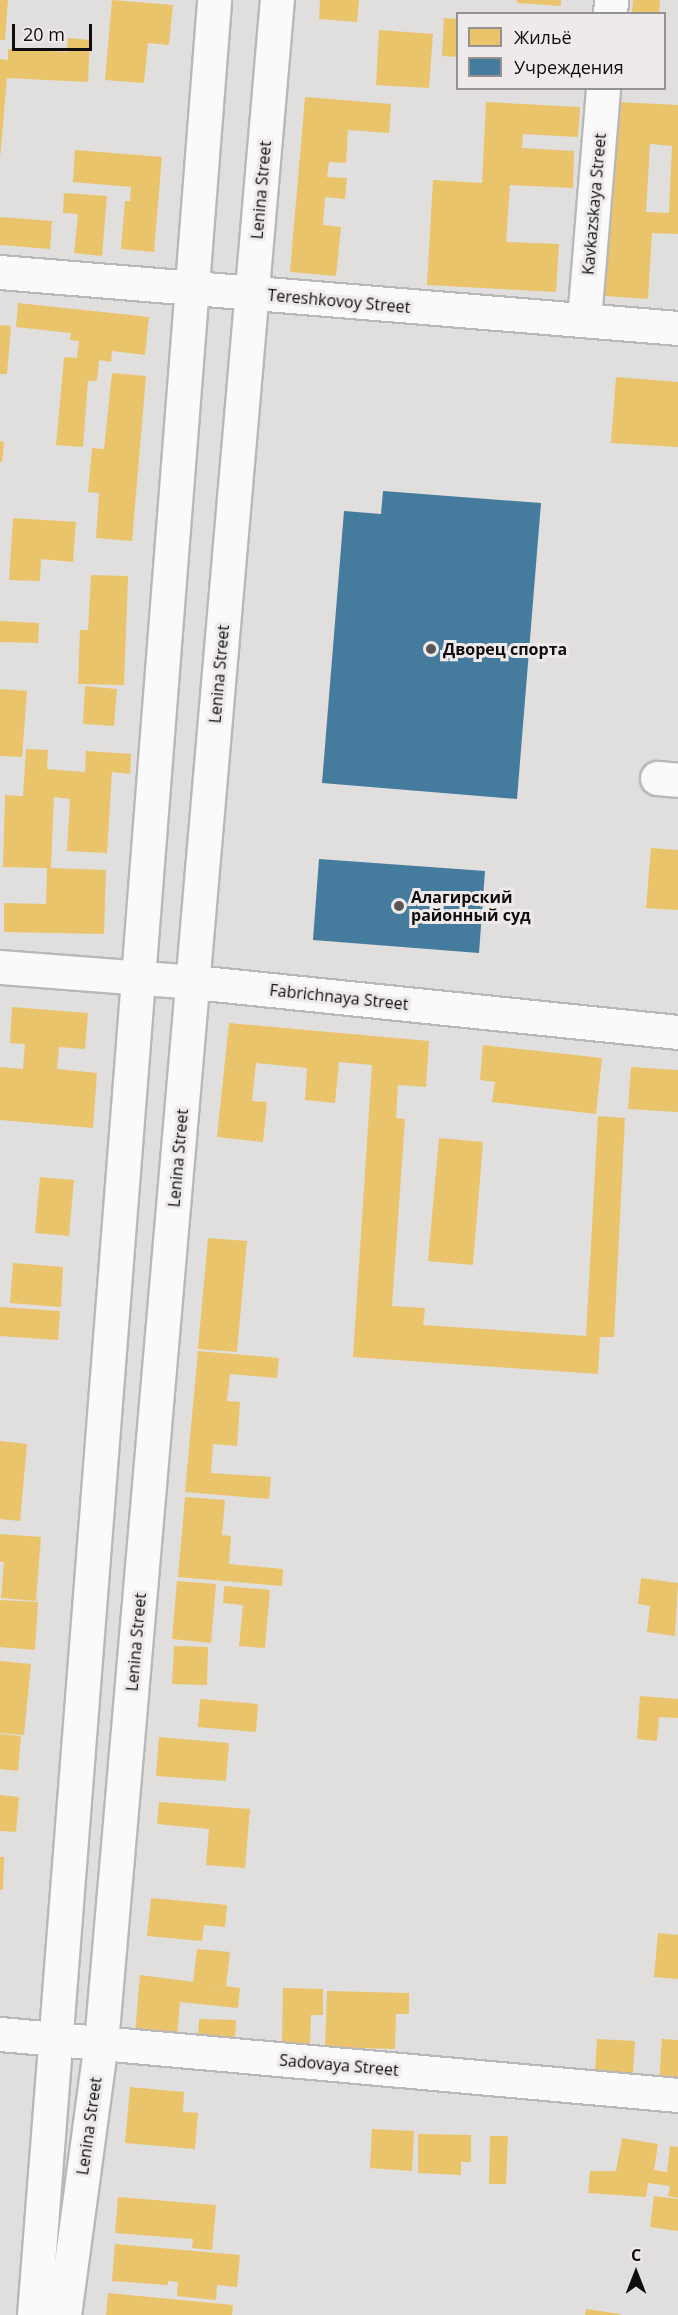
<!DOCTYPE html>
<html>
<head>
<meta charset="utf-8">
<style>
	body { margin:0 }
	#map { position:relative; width:678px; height:2315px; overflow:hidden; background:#e1dede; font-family:"Open Sans",sans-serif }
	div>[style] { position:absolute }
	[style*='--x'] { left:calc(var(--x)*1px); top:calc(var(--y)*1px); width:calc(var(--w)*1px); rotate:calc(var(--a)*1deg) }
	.homes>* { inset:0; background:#e9c46a }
	.public>* { inset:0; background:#457b9d }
	.roads { filter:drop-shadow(2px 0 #b9b7b7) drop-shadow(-2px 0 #b9b7b7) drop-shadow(0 2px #b9b7b7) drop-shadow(0 -2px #b9b7b7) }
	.minor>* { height:33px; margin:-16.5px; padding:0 16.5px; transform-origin:16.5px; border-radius:16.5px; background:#fafafa }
	.dots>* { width:16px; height:16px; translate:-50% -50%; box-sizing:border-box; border:3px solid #efeaea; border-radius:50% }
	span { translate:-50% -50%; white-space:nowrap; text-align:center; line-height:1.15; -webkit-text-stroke:6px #efeaea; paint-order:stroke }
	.street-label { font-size:16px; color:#0e0c0c }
	.poi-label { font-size:16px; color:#0e0c0c; font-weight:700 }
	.left { translate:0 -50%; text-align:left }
	.legend { position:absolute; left:456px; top:12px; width:210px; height:78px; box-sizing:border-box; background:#efeaea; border:2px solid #959191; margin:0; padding:8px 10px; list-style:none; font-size:18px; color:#0e0c0c }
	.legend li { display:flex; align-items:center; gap:12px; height:30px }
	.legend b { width:30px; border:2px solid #959191 }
	.north { position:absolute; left:606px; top:2243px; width:60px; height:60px; -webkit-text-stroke:4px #efeaea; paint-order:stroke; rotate:0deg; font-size:16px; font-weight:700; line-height:24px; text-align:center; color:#0e0c0c }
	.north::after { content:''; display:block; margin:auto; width:21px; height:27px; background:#0e0c0c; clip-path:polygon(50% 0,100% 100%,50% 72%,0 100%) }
	.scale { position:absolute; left:12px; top:24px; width:80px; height:27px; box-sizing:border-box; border:3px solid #0e0c0c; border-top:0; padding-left:8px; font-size:18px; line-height:21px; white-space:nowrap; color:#0e0c0c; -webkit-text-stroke:4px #efeaea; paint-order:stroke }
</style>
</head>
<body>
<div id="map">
	<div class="homes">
		<i style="clip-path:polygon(0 0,8px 0,5px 40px,0 40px)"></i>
		<i style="clip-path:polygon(112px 0,173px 5px,169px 45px,148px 43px,144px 83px,105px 80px)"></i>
		<i style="clip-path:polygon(320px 0,359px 0,357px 22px,319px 19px)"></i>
		<i style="clip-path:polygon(517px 0,561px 0,561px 6px,517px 3px)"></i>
		<i style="clip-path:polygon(633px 0,660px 0,659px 14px,632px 14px)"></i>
		<i style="clip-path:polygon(444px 18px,458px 19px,458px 57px,442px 56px)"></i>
		<i style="clip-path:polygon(379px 30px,433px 34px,429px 88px,376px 85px)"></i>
		<i style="clip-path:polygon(68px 38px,90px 40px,88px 82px,7px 78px,0 158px,0 59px,8px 60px,8px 49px,67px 52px)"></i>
		<i style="clip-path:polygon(305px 97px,391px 104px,389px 133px,348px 130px,346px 163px,329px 162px,327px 177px,347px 178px,345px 199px,325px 197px,323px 225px,341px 227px,336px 276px,290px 272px)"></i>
		<i style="clip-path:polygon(486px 102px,580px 107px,578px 137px,523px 134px,522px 148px,574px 151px,573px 188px,510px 185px,506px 242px,559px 244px,556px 292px,427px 285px,433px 180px,482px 183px)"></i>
		<i style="clip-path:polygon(evenodd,617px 102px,678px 105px,678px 234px,652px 233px,648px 299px,605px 296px,617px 102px,650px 144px,672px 146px,669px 213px,646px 212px,650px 144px)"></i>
		<i style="clip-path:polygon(75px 150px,162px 157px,154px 252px,121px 249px,125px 201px,130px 201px,131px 187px,73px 182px)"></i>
		<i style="clip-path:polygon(64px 193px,107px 196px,102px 256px,74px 253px,78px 214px,63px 213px)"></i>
		<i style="clip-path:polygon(0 217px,52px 221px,50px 249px,0 245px)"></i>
		<i style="clip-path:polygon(18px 303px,149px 317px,145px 355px,112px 351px,111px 362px,99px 360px,97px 381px,88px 381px,83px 447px,56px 445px,64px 357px,77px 358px,79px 341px,70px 340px,71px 333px,16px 327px)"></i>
		<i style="clip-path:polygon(0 325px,11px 326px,7px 374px,0 374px)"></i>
		<i style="clip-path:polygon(112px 373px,146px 376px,132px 541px,96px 538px,99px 493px,88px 492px,92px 448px,104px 449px)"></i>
		<i style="clip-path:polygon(616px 377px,678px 382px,678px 447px,611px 443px)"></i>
		<i style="clip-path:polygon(0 441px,4px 442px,2px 462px,0 462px)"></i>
		<i style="clip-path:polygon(13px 518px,76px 522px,73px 562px,41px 559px,40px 581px,9px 580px)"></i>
		<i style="clip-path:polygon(91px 575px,128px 576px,124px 685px,78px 684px,80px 630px,88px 630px)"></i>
		<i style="clip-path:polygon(0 621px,39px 623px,38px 643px,0 642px)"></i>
		<i style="clip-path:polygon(85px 686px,117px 689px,114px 726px,83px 724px)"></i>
		<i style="clip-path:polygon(0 689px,27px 691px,22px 757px,0 756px)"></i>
		<i style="clip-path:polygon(26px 749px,48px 750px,47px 769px,85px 772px,86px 751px,131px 754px,130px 774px,112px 772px,107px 853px,67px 851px,70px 799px,54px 797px,51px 868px,106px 870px,104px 934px,4px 932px,4px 903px,46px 904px,47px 868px,3px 867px,5px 795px,23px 796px)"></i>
		<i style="clip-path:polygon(651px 848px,678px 850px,678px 910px,646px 908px)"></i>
		<i style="clip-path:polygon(12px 1007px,88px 1013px,85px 1049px,59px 1047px,57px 1069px,97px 1073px,93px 1128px,0 1120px,0 1067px,23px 1069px,25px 1044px,10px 1043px)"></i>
		<i style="clip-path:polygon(229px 1023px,429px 1041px,426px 1087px,398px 1085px,396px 1118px,405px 1119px,392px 1306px,425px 1308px,423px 1325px,586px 1336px,598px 1116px,625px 1118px,614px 1337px,600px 1337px,598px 1374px,353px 1357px,372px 1065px,339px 1062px,335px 1103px,305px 1100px,307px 1068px,256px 1063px,252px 1101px,267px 1102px,263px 1142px,217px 1137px)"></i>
		<i style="clip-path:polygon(483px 1045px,602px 1058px,596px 1114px,492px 1102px,495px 1082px,480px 1080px)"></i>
		<i style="clip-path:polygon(631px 1067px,678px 1070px,678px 1112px,628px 1109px)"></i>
		<i style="clip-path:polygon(439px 1138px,483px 1142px,473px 1265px,428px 1261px)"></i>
		<i style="clip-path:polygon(40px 1177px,74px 1180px,69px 1236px,35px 1233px)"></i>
		<i style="clip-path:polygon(208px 1238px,247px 1241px,237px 1352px,198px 1349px)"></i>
		<i style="clip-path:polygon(13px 1263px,63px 1267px,61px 1307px,10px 1303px)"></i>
		<i style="clip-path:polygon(0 1307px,60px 1311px,58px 1340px,0 1336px)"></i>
		<i style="clip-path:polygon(198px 1351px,279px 1358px,277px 1378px,230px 1374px,227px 1401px,240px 1402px,237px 1446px,213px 1444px,211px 1473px,271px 1477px,269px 1499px,185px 1492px)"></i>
		<i style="clip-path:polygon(0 1441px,27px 1444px,20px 1521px,0 1519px)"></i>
		<i style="clip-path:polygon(185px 1497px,225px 1500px,222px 1535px,231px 1536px,229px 1564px,283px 1569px,282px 1586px,178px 1577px)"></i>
		<i style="clip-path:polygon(0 1534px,41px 1537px,36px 1601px,1px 1598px,4px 1562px,0 1562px)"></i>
		<i style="clip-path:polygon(641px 1578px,678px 1583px,675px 1636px,647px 1632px,650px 1606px,638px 1604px)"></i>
		<i style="clip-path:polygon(177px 1581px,216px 1584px,211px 1643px,172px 1639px)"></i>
		<i style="clip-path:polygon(224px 1586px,270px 1590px,265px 1648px,239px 1646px,243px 1605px,223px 1603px)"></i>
		<i style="clip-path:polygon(0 1600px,38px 1602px,35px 1650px,0 1647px)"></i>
		<i style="clip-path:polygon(174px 1646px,208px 1647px,207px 1685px,172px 1684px)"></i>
		<i style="clip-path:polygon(0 1661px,31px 1664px,24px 1735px,0 1733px)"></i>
		<i style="clip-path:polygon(640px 1696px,678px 1699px,678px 1718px,659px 1717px,657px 1741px,637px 1739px)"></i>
		<i style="clip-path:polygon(200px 1699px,258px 1704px,256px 1732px,198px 1727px)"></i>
		<i style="clip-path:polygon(0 1734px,21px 1736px,18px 1771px,0 1769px)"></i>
		<i style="clip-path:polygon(159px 1737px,229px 1743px,226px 1781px,156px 1776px)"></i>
		<i style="clip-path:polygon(0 1795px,19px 1797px,16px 1832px,0 1831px)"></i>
		<i style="clip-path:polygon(159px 1802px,250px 1809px,245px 1868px,206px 1865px,209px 1829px,157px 1824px)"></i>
		<i style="clip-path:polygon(0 1857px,4px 1857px,3px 1890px,0 1890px)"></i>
		<i style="clip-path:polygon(151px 1898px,227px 1905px,225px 1927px,204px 1925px,202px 1941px,147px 1936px)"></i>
		<i style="clip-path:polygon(658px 1933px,678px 1935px,678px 1979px,654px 1977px)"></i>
		<i style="clip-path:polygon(197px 1949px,230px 1952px,226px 1986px,193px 1983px)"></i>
		<i style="clip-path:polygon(140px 1975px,240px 1988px,238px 2008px,180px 2002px,177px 2037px,135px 2033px)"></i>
		<i style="clip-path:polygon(283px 1988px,323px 1989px,323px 2015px,311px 2015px,310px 2044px,282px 2043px)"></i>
		<i style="clip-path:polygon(327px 1991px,409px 1993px,409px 2014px,396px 2014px,395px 2049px,325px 2047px)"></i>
		<i style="clip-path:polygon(199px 2019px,236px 2020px,235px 2040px,198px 2039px)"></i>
		<i style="clip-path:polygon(597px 2039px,635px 2041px,633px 2074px,595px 2071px)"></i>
		<i style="clip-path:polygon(662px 2039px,678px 2040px,678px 2083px,659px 2082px)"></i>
		<i style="clip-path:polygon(130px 2087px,184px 2092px,183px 2112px,198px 2113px,195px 2149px,125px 2143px)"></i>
		<i style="clip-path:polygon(372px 2129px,414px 2131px,412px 2171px,370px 2168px)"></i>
		<i style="clip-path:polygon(418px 2134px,471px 2135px,471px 2162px,461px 2162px,461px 2175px,418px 2173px)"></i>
		<i style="clip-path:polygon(490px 2136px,508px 2136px,506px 2184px,489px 2184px)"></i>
		<i style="clip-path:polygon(622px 2138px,658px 2144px,654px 2170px,667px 2172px,670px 2146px,678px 2147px,678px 2198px,668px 2196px,670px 2186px,648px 2183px,646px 2197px,588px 2193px,590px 2171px,616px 2171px)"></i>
		<i style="clip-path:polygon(654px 2196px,678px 2199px,678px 2231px,650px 2227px)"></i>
		<i style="clip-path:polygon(118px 2197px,216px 2205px,212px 2250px,192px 2248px,193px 2239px,115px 2233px)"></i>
		<i style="clip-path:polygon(115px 2244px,240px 2255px,237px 2287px,217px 2285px,216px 2300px,177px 2296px,178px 2282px,168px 2281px,168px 2285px,112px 2281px)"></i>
		<i style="clip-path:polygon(108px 2293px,233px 2305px,232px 2315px,106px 2315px)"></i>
		<i style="clip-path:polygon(586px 2309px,620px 2314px,620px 2315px,585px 2315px)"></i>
	</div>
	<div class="public">
		<i style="clip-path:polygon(383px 491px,541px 503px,517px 799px,322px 783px,344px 511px,381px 514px)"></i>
		<i style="clip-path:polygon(319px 859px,485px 871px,479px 953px,313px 940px)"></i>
	</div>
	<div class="roads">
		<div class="minor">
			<i style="--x:610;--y:14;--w:14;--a:-86"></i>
			<i style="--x:0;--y:272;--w:680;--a:4.72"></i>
			<i style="--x:584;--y:320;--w:233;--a:-85.3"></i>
			<i style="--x:657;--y:778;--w:21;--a:5"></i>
			<i style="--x:0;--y:967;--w:195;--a:4.4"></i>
			<i style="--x:194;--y:982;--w:487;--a:5.9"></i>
			<i style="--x:0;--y:2034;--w:681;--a:5.14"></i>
			<i style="--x:34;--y:2315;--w:2322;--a:-85.55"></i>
			<i style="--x:64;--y:2315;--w:275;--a:-82.3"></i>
			<i style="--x:101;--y:2043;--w:2051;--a:-85.08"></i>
		</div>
	</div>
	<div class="dots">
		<i style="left:431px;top:649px;background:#585656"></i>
		<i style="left:399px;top:906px;background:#585656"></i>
	</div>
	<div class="street-label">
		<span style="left:261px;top:190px;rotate:-85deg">Lenina Street</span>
		<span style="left:594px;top:204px;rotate:-85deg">Kavkazskaya Street</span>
		<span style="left:339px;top:301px;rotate:5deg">Tereshkovoy Street</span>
		<span style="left:219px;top:674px;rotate:-85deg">Lenina Street</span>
		<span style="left:339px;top:997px;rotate:6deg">Fabrichnaya Street</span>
		<span style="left:178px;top:1158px;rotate:-85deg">Lenina Street</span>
		<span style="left:136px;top:1642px;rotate:-85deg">Lenina Street</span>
		<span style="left:339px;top:2065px;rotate:5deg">Sadovaya Street</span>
		<span style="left:89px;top:2126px;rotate:-82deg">Lenina Street</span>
	</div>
	<div class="poi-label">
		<span class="left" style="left:443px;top:649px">Дворец спорта</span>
		<span class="left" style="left:411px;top:906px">Алагирский<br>районный суд</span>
	</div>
	<ul class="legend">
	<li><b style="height:16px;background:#e9c46a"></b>Жильё</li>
	<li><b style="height:16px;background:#457b9d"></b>Учреждения</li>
	</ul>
	<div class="north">С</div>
	<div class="scale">20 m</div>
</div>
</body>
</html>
